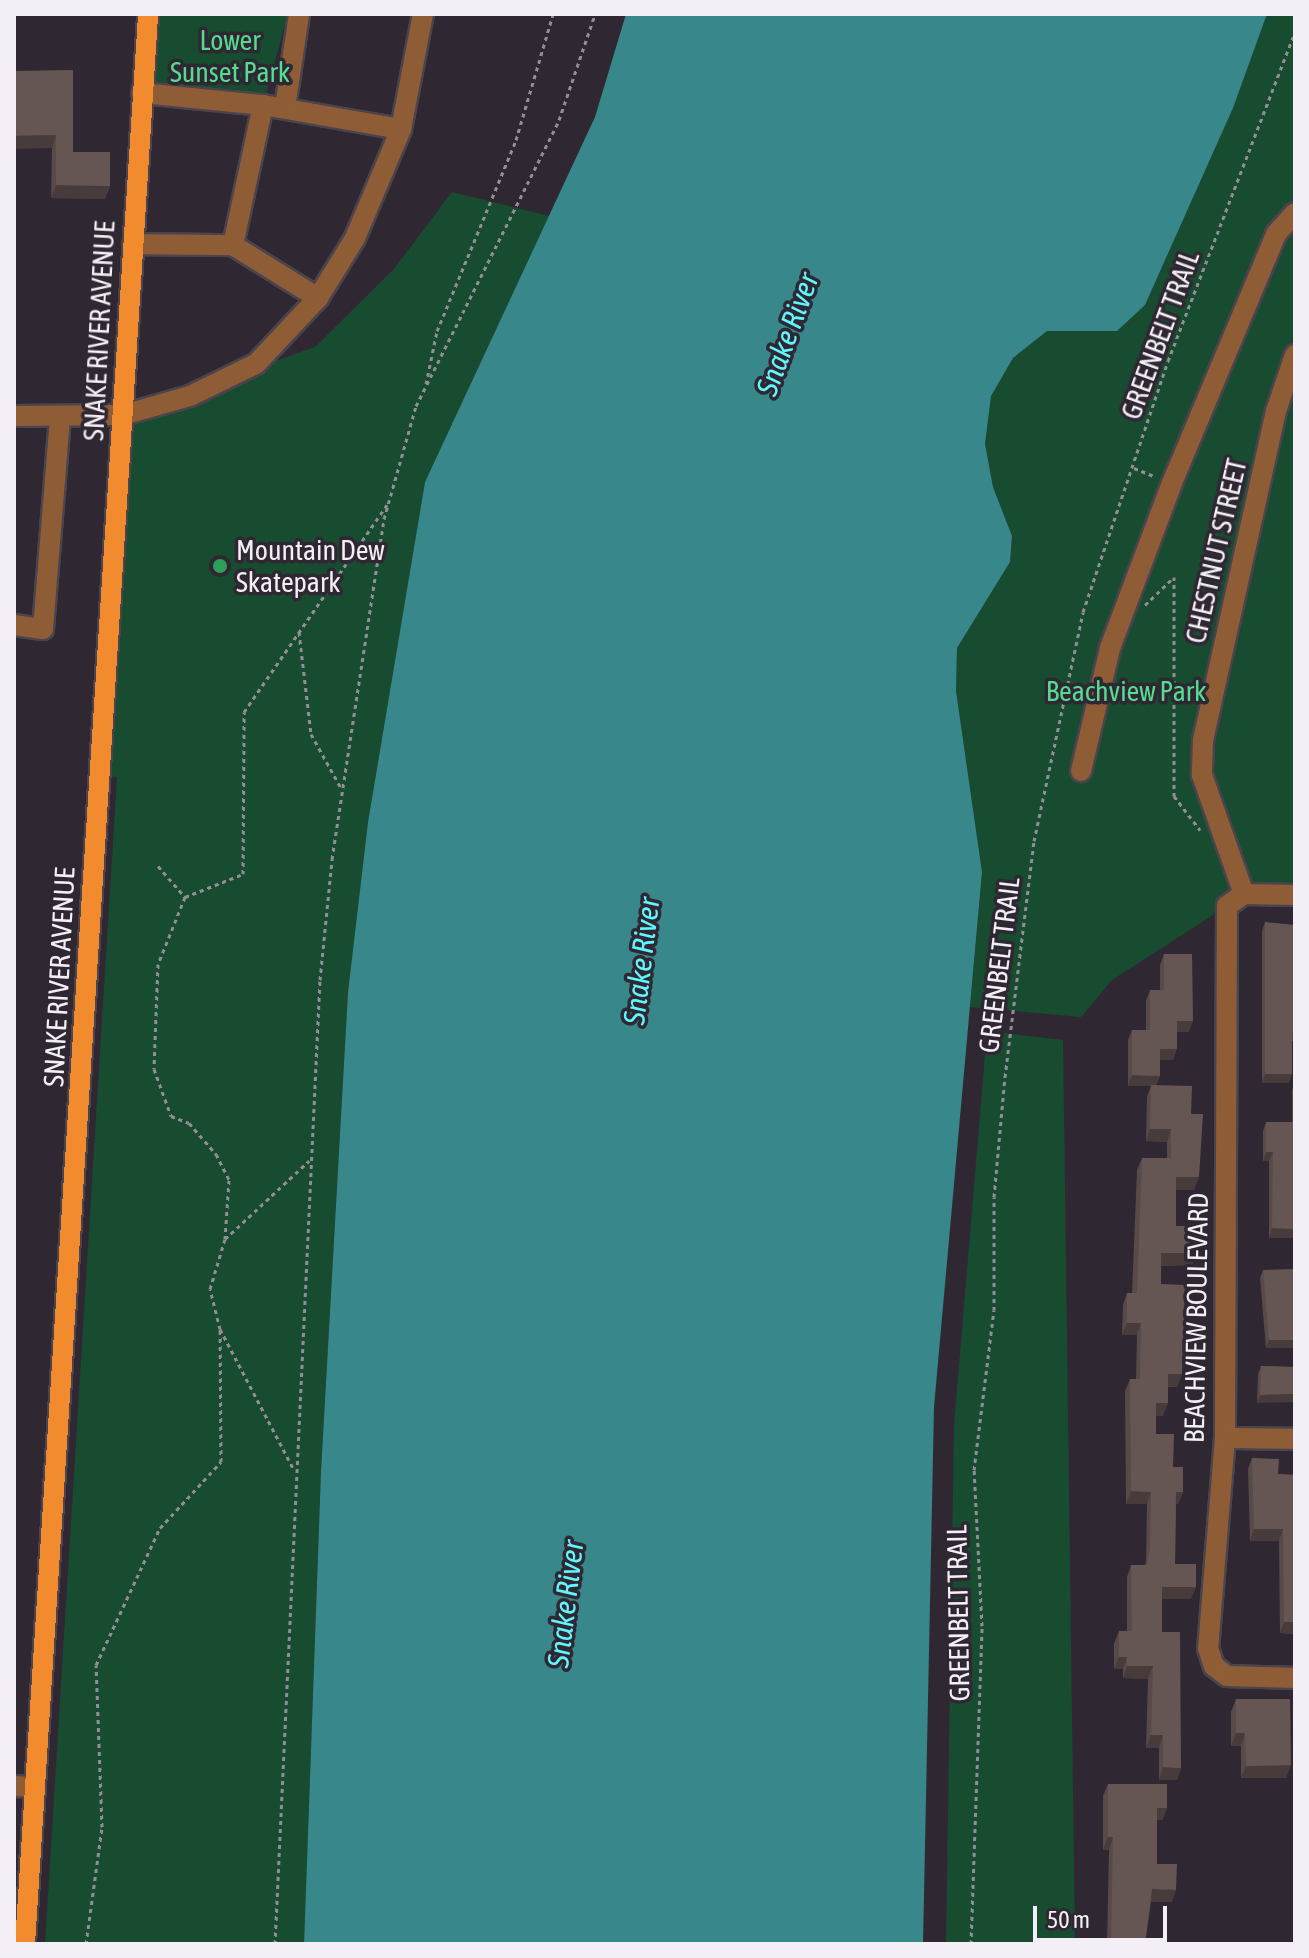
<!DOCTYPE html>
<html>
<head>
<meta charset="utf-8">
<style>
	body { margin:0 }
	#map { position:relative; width:1309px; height:1958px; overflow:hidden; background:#2f2832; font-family:"Asap Condensed",sans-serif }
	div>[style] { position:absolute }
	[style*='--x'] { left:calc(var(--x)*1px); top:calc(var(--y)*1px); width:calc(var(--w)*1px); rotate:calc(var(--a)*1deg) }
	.green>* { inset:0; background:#184c30 }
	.water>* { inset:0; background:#38878b }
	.path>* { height:3px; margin-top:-1.5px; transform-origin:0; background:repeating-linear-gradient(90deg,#938d95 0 4px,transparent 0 8px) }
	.roads { filter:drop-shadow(2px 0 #4b444d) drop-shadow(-2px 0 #4b444d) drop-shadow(0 2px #4b444d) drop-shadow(0 -2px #4b444d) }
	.minor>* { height:20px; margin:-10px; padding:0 10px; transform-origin:10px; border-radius:10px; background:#8e5d36 }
	.major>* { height:20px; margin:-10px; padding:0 10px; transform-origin:10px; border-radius:10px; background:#f18b2e }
	.wall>* { inset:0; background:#574a48 }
	.shaded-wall>* { inset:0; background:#473c3b }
	.building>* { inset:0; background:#655654 }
	.dots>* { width:22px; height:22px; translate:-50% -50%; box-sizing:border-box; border:4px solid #2f2832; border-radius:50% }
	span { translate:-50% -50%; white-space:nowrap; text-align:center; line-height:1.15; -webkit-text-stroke:7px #2f2832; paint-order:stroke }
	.park-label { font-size:28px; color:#55dc93 }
	.street-label { font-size:28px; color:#f4eff6 }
	.poi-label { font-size:28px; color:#f4eff6 }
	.left { translate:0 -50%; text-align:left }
	.water-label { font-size:30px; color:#61f7ff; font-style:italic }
	.frame { position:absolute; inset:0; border:16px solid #f4eff6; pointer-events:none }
	.scale { position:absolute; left:1033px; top:1906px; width:134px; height:36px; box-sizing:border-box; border:4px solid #f4eff6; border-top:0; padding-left:10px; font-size:24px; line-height:28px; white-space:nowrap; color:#f4eff6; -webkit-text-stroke:6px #2f2832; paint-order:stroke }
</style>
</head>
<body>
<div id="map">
	<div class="green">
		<i style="clip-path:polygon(156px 14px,288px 14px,263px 105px,143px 84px)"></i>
		<i style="clip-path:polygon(1267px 14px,1295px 14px,1295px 895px,1227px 906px,1112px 980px,1081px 1017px,970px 1007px,982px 872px,956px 691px,957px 648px,1010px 562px,1012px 536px,993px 487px,985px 444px,991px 395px,1013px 358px,1047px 331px,1117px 331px,1145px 305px,1233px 108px)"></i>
		<i style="clip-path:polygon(452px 192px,549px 216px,425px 482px,368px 822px,348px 992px,321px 1471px,304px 1944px,45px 1944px,117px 777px,100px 775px,123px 415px,315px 347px,394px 269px)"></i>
		<i style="clip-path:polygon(987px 1031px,1063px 1040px,1075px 1944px,946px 1944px,954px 1425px)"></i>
	</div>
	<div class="water">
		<i style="clip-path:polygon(626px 14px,1267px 14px,1233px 108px,1145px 305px,1117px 331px,1047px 331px,1013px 358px,991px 396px,985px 444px,993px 487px,1012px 536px,1010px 562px,957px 648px,956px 691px,982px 872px,934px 1407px,923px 1944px,304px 1944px,321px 1471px,348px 992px,368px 822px,425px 482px,595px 117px)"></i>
	</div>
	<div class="path">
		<i style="--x:426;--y:384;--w:54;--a:-78.3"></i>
		<i style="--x:437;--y:331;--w:207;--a:-67.5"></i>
		<i style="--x:516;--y:140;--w:131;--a:-73.6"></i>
		<i style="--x:1134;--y:468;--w:24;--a:22"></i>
		<i style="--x:1145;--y:605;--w:40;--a:-44"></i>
		<i style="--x:1174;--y:577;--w:219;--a:90"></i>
		<i style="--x:1174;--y:796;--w:43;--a:52.6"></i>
		<i style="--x:299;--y:632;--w:103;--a:83.3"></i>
		<i style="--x:311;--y:734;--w:62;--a:60.9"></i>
		<i style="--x:158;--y:866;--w:41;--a:48.9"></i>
		<i style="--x:185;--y:897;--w:72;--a:111.9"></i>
		<i style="--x:158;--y:964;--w:105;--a:92.2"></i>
		<i style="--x:154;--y:1069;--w:50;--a:70.1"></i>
		<i style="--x:171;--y:1116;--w:19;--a:21"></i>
		<i style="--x:189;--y:1123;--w:41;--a:48.9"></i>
		<i style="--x:216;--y:1154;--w:29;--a:63"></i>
		<i style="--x:229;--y:1180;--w:59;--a:93.9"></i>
		<i style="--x:185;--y:897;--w:62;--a:-21.6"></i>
		<i style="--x:243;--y:874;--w:162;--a:-89.6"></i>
		<i style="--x:244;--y:712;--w:252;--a:-55.4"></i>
		<i style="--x:220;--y:1329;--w:41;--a:-104"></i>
		<i style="--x:210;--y:1289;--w:52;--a:-73.3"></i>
		<i style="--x:225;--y:1239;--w:115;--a:-42.9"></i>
		<i style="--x:86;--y:1944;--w:118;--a:-82.2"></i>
		<i style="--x:102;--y:1827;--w:162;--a:-92.1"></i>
		<i style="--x:96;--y:1665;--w:151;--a:-65"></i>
		<i style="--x:160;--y:1528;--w:90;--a:-47.3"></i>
		<i style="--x:221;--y:1462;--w:133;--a:-90.4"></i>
		<i style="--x:220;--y:1329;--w:159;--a:62.3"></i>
		<i style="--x:275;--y:1944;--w:965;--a:-87.33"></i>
		<i style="--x:320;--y:980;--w:122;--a:-84.3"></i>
		<i style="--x:332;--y:859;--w:344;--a:-81.3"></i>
		<i style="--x:384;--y:519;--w:117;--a:-74.2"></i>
		<i style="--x:416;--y:406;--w:320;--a:-63.4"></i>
		<i style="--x:559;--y:120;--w:112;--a:-71.2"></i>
		<i style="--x:971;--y:1944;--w:318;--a:-88"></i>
		<i style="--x:982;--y:1626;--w:156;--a:-92.9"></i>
		<i style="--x:974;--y:1470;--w:161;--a:-82.9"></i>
		<i style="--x:994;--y:1310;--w:113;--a:-90"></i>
		<i style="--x:994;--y:1197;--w:121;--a:-84.8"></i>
		<i style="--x:1005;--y:1077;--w:238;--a:-83"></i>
		<i style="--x:1034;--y:841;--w:234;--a:-77.9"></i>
		<i style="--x:1083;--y:612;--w:265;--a:-71.3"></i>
		<i style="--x:1168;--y:361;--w:353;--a:-68.9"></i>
	</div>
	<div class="roads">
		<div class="minor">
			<i style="--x:142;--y:93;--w:122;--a:5.7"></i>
			<i style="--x:263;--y:105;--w:140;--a:9.9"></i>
			<i style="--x:285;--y:108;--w:95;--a:-81.5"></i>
			<i style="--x:133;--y:244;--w:100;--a:0.6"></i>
			<i style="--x:318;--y:298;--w:70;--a:-58.3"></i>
			<i style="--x:355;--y:238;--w:118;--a:-67.1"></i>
			<i style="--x:401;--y:129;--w:117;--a:-79.2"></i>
			<i style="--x:1295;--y:355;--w:59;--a:108.7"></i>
			<i style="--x:1276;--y:411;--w:338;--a:102.5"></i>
			<i style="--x:1203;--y:741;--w:34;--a:92"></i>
			<i style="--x:1202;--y:775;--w:126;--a:70.6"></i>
			<i style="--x:1244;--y:894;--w:51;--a:1.1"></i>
			<i style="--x:14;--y:416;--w:109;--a:-0.5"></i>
			<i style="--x:123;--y:415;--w:70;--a:-15.8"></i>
			<i style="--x:190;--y:396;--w:73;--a:-25.9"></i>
			<i style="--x:256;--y:364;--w:91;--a:-46.8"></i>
			<i style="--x:318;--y:298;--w:100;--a:-148.1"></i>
			<i style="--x:233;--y:245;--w:143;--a:-77.9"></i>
			<i style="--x:14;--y:625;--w:29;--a:8"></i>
			<i style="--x:43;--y:629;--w:214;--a:-85.4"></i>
			<i style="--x:1081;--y:771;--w:126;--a:-76.7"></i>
			<i style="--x:1110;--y:648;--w:176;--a:-69.4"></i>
			<i style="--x:1172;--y:483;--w:270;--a:-67.3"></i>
			<i style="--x:1276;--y:234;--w:28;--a:-48"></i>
			<i style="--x:1244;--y:894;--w:21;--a:145"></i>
			<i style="--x:1227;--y:906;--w:532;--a:90.22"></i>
			<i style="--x:1225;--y:1438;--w:211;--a:94.6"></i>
			<i style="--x:1208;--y:1648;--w:19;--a:72"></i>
			<i style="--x:1214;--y:1666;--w:16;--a:38"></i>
			<i style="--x:1227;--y:1676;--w:68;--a:1.7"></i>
			<i style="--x:1225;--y:1438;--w:70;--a:0.8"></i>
			<i style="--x:14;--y:1786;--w:21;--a:3"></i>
		</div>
		<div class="major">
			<i style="--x:25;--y:1944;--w:1934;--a:-86.35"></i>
		</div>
	</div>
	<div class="wall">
		<i style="clip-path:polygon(14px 71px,73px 152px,110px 186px,105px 199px,51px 198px,52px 148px)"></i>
		<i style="clip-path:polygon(1265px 922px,1295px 1041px,1292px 1041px,1289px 1083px,1262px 1083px,1262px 931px)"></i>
		<i style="clip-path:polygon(1164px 954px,1189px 1032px,1177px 1032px,1173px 1060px,1160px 1060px,1156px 1085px,1191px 1114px,1194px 1190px,1176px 1190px,1176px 1226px,1192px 1265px,1161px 1266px,1161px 1284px,1182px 1374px,1177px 1387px,1168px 1387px,1163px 1416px,1156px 1416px,1156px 1434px,1173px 1467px,1183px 1492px,1178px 1504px,1176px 1504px,1175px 1564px,1191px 1599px,1162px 1599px,1162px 1632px,1181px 1768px,1177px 1780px,1159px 1780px,1159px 1748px,1146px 1748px,1148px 1679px,1123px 1678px,1123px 1669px,1114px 1669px,1114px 1644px,1119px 1631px,1127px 1631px,1127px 1577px,1131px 1565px,1145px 1565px,1146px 1561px,1147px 1504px,1126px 1504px,1125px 1391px,1130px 1379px,1136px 1379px,1137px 1335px,1122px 1335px,1123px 1305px,1127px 1293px,1132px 1293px,1137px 1170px,1142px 1158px,1167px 1158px,1167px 1142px,1146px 1141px,1147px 1097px,1151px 1086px,1128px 1086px,1128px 1040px,1132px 1030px,1146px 1030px,1146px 1001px,1150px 990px,1160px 990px,1160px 965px)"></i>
		<i style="clip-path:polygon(1295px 1081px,1295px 1238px,1269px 1238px,1269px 1161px,1263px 1161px,1263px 1131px,1266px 1122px,1292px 1122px,1292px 1090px)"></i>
		<i style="clip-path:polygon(1263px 1270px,1295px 1348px,1266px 1348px,1260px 1278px)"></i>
		<i style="clip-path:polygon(1261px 1366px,1295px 1367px,1257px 1403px,1258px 1374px)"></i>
		<i style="clip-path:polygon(1252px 1458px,1278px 1474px,1295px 1475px,1295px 1634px,1280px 1633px,1279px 1541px,1250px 1541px,1248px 1469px)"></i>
		<i style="clip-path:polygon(1236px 1699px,1291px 1765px,1286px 1778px,1241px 1778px,1241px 1746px,1231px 1746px,1231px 1712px)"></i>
		<i style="clip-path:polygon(1108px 1784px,1167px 1808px,1162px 1820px,1157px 1820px,1157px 1864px,1172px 1902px,1151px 1902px,1145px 1944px,1107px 1944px,1109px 1850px,1103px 1850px,1103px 1796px)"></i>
	</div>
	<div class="shaded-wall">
		<i style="clip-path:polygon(56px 135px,52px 148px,14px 149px,14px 136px)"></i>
		<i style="clip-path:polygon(56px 185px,110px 186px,105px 199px,51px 198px)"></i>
		<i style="clip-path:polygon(1177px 1021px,1193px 1021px,1189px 1032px,1173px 1032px)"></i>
		<i style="clip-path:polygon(1160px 1049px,1177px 1049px,1173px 1060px,1156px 1060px)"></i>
		<i style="clip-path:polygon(1265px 1074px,1292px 1074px,1289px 1083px,1262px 1083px)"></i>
		<i style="clip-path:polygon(1132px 1075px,1160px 1076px,1156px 1086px,1128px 1086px)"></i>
		<i style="clip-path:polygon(1150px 1129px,1171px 1129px,1167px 1142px,1146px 1141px)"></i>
		<i style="clip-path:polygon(1266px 1152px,1273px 1152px,1269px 1161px,1263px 1161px)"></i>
		<i style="clip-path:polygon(1176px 1177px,1199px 1177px,1194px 1190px,1172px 1190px)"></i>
		<i style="clip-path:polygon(1272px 1228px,1295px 1229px,1295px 1238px,1269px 1238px)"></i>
		<i style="clip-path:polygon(1161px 1253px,1197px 1253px,1192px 1265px,1156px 1266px)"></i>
		<i style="clip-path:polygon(1127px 1323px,1141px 1323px,1137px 1335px,1122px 1335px)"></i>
		<i style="clip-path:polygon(1269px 1340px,1295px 1340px,1295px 1348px,1266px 1348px)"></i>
		<i style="clip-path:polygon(1168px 1374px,1182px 1374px,1177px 1387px,1163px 1386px)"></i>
		<i style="clip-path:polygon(1295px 1394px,1295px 1402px,1257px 1403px,1260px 1395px)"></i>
		<i style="clip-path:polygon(1156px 1403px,1168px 1403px,1163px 1416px,1152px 1416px)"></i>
		<i style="clip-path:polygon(1131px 1491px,1151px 1492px,1147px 1504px,1126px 1504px)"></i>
		<i style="clip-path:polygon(1176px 1492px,1183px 1492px,1178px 1504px,1172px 1504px)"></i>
		<i style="clip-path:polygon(1254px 1529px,1283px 1529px,1279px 1541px,1250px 1541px)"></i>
		<i style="clip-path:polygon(1162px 1587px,1196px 1587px,1191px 1599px,1157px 1599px)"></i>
		<i style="clip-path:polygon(1284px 1622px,1295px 1622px,1295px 1634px,1280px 1633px)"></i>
		<i style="clip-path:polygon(1119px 1657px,1127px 1657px,1123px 1669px,1114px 1669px)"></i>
		<i style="clip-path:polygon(1127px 1666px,1153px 1666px,1148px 1679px,1123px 1678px)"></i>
		<i style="clip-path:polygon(1236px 1733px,1245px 1733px,1241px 1746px,1231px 1746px)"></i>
		<i style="clip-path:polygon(1151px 1735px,1163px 1735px,1159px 1748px,1146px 1748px)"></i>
		<i style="clip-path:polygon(1291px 1765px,1286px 1778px,1241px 1778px,1246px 1766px)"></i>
		<i style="clip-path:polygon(1163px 1767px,1181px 1768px,1177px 1780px,1159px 1780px)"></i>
		<i style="clip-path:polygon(1157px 1808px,1167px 1808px,1162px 1820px,1153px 1820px)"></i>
		<i style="clip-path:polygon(1108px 1837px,1113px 1837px,1109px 1850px,1103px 1850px)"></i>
		<i style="clip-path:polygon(1152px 1889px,1176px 1890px,1172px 1902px,1148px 1902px)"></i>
	</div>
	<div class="building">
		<i style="clip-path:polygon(73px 70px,73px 152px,110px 152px,110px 186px,56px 185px,56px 135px,14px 136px,14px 71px)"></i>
		<i style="clip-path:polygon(1265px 922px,1295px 925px,1295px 1032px,1292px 1032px,1292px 1074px,1265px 1074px)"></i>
		<i style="clip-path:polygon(1164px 954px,1192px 954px,1193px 1021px,1177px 1021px,1177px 1049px,1160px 1049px,1160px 1076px,1132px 1075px,1132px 1030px,1150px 1030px,1150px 990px,1164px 990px)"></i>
		<i style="clip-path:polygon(1295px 1081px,1295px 1229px,1272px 1228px,1273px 1152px,1266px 1152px,1266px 1122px,1295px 1122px)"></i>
		<i style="clip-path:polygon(1151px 1085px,1192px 1086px,1191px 1114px,1203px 1114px,1199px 1177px,1176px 1177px,1176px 1226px,1196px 1226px,1197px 1253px,1161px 1253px,1161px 1284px,1185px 1285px,1182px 1374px,1168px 1374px,1168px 1403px,1156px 1403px,1156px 1434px,1174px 1434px,1173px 1467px,1183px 1467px,1183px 1492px,1176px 1492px,1175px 1564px,1196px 1564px,1196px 1587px,1162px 1587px,1162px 1632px,1180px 1632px,1181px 1768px,1163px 1767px,1163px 1735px,1151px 1735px,1153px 1666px,1127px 1666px,1127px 1657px,1119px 1657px,1119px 1631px,1132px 1631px,1131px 1565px,1147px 1565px,1150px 1548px,1151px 1492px,1131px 1491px,1130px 1379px,1140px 1379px,1141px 1323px,1127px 1323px,1127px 1293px,1137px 1293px,1142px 1158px,1171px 1158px,1171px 1129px,1150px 1129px)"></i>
		<i style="clip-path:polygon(1295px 1269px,1295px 1340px,1269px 1340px,1263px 1270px)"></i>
		<i style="clip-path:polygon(1261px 1366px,1295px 1367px,1295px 1394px,1260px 1395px)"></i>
		<i style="clip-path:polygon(1252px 1458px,1279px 1459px,1278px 1474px,1295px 1475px,1295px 1622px,1284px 1622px,1283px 1529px,1254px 1529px)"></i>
		<i style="clip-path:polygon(1236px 1699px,1290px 1699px,1291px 1765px,1246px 1766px,1245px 1733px,1236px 1733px)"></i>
		<i style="clip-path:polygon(1108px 1784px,1167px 1784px,1167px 1808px,1157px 1808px,1157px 1864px,1177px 1864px,1176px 1890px,1152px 1889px,1145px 1944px,1118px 1944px,1118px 1942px,1111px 1942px,1113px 1837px,1108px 1837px)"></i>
	</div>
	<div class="dots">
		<i style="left:220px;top:566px;background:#2e9e5b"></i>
	</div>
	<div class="park-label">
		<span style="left:230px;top:56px">Lower<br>Sunset Park</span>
		<span style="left:1126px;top:691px">Beachview Park</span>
	</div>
	<div class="street-label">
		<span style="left:99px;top:331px;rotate:-87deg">SNAKE RIVER AVENUE</span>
		<span style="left:1160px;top:335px;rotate:-70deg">GREENBELT TRAIL</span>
		<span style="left:1216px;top:551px;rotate:-77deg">CHESTNUT STREET</span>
		<span style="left:999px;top:965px;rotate:-83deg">GREENBELT TRAIL</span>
		<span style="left:59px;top:977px;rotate:-87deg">SNAKE RIVER AVENUE</span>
		<span style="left:1196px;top:1318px;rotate:-89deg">BEACHVIEW BOULEVARD</span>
		<span style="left:958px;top:1613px;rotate:-91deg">GREENBELT TRAIL</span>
	</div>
	<div class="poi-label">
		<span class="left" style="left:236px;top:566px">Mountain Dew<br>Skatepark</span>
	</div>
	<div class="water-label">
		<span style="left:787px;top:334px;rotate:-70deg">Snake River</span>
		<span style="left:641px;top:961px;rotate:-83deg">Snake River</span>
		<span style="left:565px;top:1604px;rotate:-83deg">Snake River</span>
	</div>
	<div class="frame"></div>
	<div class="scale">50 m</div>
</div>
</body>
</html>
